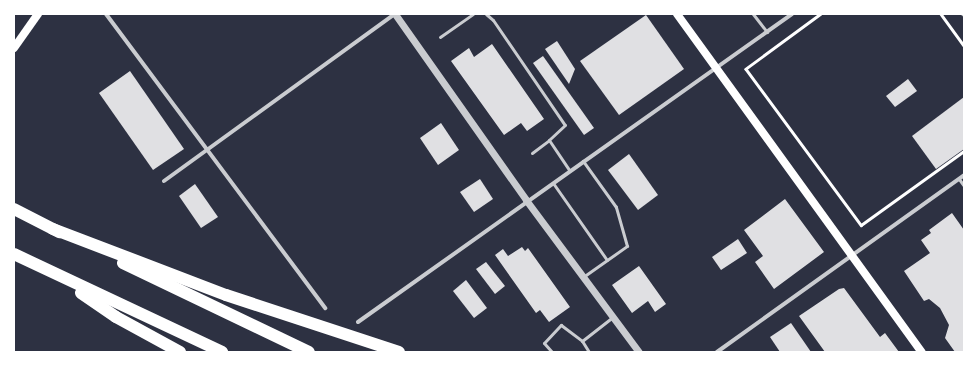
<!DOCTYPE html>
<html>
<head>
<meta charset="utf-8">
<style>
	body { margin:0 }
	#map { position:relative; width:978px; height:366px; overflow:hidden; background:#2d3142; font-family:"Golos Text",sans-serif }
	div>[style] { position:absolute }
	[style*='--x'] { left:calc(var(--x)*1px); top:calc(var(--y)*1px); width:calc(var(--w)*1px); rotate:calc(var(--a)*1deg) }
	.building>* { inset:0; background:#e0e0e3 }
	.path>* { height:2.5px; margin:-1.25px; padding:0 1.25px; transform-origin:1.25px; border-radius:1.25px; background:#fff }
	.service>* { height:3px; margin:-1.5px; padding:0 1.5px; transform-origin:1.5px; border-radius:1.5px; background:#caccd0 }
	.minor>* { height:4px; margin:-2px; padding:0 2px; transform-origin:2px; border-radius:2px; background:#caccd0 }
	.tertiary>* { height:7px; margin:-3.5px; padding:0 3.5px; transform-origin:3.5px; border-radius:3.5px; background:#caccd0 }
	.secondary>* { height:8px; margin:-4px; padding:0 4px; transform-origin:4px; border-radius:4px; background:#fff }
	.motorway>* { height:12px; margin:-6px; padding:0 6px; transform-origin:6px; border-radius:6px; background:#fff }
	span { translate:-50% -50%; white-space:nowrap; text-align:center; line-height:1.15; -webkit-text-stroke:4px #fff; paint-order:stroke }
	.frame { position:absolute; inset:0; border:15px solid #fff; pointer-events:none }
</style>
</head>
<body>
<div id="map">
	<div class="building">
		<i style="clip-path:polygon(646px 15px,684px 69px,619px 115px,580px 61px)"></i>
		<i style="clip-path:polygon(557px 41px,575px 69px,569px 84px,545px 49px)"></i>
		<i style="clip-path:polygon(492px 44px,544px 119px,527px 131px,521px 123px,504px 135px,451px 61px,469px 48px,474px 57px)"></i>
		<i style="clip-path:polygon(543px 56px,594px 128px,584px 135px,533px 63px)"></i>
		<i style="clip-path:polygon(130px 71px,184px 149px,153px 170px,99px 93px)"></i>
		<i style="clip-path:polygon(908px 79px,917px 91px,895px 107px,886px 96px)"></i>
		<i style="clip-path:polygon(964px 97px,964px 149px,936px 169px,912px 136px)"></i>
		<i style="clip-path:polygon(441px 123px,459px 150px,438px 165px,420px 138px)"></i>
		<i style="clip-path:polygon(629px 154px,658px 195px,638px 210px,608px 170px)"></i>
		<i style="clip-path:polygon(480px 179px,493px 199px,474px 212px,460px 192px)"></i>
		<i style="clip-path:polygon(195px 184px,218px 217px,201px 228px,179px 196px)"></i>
		<i style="clip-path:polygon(785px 199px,824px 252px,774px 289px,755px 262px,763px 256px,744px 230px)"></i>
		<i style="clip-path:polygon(952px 213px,964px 230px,964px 352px,955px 352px,945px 338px,949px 325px,940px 308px,929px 299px,924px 301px,904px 271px,930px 253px,921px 240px,931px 233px,929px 230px)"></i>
		<i style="clip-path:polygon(738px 239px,747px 253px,721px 270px,712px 257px)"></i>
		<i style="clip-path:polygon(522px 247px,525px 251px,528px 248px,570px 307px,549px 322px,540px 310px,536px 313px,495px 255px,503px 249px,508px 256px)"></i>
		<i style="clip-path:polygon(486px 262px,505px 286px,495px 294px,476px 269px)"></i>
		<i style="clip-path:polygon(639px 266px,666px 304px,655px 312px,648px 301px,632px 313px,612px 285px)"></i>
		<i style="clip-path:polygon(466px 280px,487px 308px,474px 318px,453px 291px)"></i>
		<i style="clip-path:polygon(844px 288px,880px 337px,885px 333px,899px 352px,825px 352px,799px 316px,839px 289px)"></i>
		<i style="clip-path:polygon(791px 323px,811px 352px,780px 352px,770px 337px)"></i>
	</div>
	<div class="path">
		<i style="--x:821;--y:14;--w:93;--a:143.7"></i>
		<i style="--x:746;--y:69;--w:194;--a:53.6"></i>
		<i style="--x:861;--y:225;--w:127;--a:-35.7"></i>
		<i style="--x:941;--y:14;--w:39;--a:54"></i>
	</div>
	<div class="service">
		<i style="--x:486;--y:14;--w:9;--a:41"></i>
		<i style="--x:493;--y:20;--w:127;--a:55.6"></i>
		<i style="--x:565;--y:125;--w:22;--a:137"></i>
		<i style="--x:753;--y:14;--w:23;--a:52"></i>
		<i style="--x:440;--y:37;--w:40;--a:-34.9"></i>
		<i style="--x:532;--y:153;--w:21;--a:-37"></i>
		<i style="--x:549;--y:140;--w:36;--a:56"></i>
		<i style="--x:959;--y:179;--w:9;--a:54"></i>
		<i style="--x:553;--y:183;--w:94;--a:55"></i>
		<i style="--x:583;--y:277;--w:54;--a:-35.2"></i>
		<i style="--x:627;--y:246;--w:41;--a:-105.8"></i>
		<i style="--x:616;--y:207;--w:57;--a:-125.7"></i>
		<i style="--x:552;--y:352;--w:12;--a:-132"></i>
		<i style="--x:544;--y:343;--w:25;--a:-47"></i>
		<i style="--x:561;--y:325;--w:26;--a:37"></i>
		<i style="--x:589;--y:352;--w:13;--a:-122"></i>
		<i style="--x:582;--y:341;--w:39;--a:-38"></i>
	</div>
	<div class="minor">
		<i style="--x:106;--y:14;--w:367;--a:53.3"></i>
		<i style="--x:963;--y:14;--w:1;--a:45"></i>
		<i style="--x:164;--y:181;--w:285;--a:-35.9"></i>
		<i style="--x:358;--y:322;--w:532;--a:-35.36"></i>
		<i style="--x:717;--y:352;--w:304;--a:-35.6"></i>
	</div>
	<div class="tertiary">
		<i style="--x:395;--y:14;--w:228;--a:54.8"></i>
		<i style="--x:526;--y:200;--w:189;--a:53.4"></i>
	</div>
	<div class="secondary">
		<i style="--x:677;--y:14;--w:417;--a:54.1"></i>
		<i style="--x:14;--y:48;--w:42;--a:-54.8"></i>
	</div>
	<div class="motorway">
		<i style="--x:14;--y:209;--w:51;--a:27.1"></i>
		<i style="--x:53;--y:229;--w:185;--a:20.9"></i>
		<i style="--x:226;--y:295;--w:182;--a:18.2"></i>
		<i style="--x:14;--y:254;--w:230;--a:25.2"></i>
		<i style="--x:123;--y:263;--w:206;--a:25.6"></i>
		<i style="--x:81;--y:293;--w:42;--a:34.4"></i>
		<i style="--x:116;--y:317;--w:73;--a:28.7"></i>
	</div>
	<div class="frame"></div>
</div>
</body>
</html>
